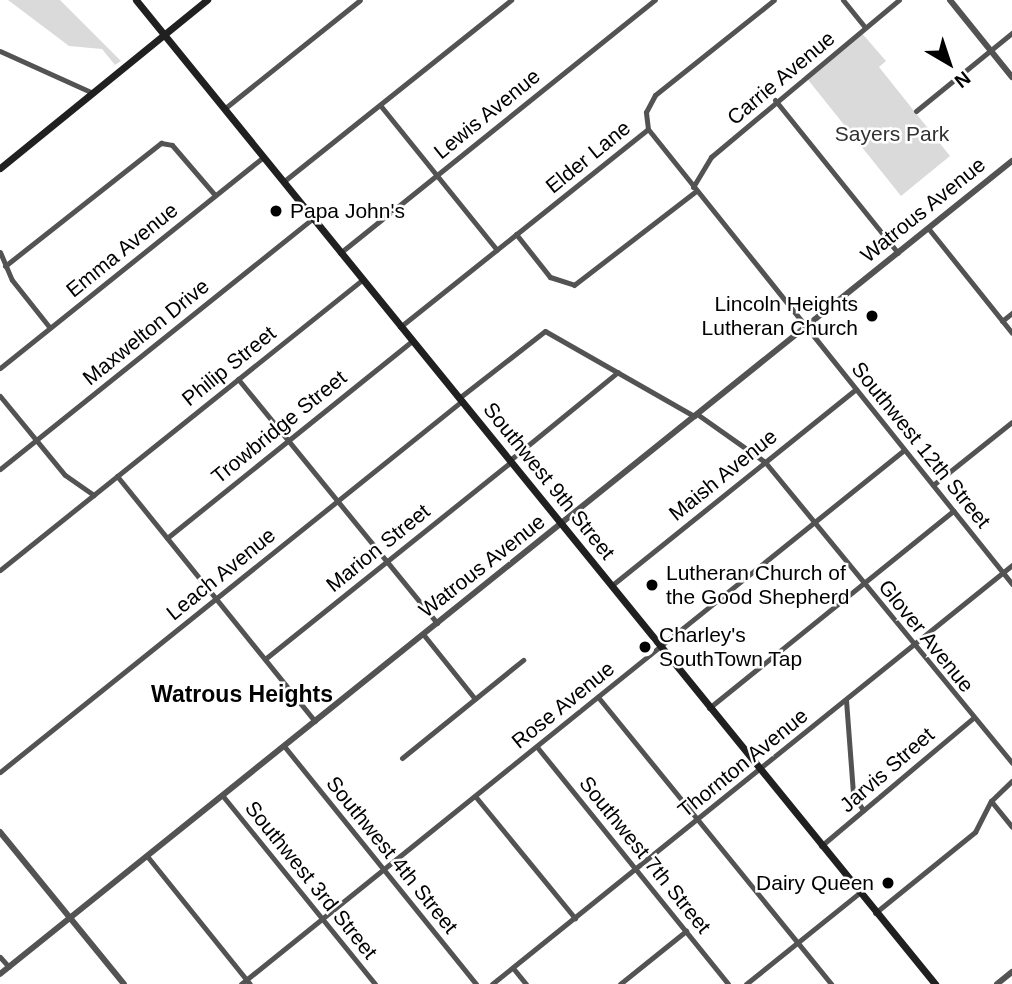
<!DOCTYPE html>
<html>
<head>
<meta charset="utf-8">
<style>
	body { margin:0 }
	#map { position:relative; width:1012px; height:984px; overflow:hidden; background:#fff; font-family:Arial,sans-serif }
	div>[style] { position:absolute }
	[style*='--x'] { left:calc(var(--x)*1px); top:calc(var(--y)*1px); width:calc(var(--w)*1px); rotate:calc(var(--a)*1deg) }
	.green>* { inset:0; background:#dadada }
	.minor>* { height:5px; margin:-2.5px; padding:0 2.5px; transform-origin:2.5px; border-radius:2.5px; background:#535353 }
	.tertiary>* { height:6px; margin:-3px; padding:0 3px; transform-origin:3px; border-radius:3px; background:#535353 }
	.secondary>* { height:7px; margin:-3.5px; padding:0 3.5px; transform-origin:3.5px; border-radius:3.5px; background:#202020 }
	.dots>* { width:19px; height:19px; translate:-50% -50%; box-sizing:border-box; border:4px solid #fff; border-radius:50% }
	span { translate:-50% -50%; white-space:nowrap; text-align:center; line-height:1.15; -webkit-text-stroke:5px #fff; paint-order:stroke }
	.street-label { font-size:21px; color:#000 }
	.park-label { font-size:21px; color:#313131 }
	.poi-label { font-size:21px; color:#000 }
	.left { translate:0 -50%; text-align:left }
	.right { translate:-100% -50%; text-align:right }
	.neighbourhood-label { font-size:23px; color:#000; font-weight:700 }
	.north { position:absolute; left:914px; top:28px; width:70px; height:70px; -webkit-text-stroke:5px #fff; paint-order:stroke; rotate:141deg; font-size:19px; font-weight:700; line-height:28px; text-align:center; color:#000 }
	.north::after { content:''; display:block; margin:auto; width:24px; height:32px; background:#000; clip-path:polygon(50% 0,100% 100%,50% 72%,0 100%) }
</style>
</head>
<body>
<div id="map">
	<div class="green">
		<i style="clip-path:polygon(8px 0,60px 0,121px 61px,115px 65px,102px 49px,69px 46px)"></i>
		<i style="clip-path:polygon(860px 31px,886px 61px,879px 67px,950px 156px,901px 196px,805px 76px)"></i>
	</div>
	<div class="minor">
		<i style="--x:843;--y:0;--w:35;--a:51"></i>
		<i style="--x:0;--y:51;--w:102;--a:24.3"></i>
		<i style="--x:775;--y:100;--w:196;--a:51.2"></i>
		<i style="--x:380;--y:105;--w:186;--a:51.1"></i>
		<i style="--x:224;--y:109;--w:174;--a:-38.7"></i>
		<i style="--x:916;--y:111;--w:124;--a:-39.1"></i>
		<i style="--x:648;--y:129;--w:583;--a:51.34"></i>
		<i style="--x:283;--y:182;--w:292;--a:-38.6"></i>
		<i style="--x:693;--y:187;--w:35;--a:-59"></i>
		<i style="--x:711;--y:157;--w:245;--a:-39.9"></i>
		<i style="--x:928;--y:228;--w:134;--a:51.3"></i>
		<i style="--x:516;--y:234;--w:55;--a:51.7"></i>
		<i style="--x:550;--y:277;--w:25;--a:18"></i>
		<i style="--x:574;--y:285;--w:154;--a:-37.6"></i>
		<i style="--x:0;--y:252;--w:30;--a:67"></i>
		<i style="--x:12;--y:280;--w:61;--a:51.6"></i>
		<i style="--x:340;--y:253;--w:404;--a:-38.8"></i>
		<i style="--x:5;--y:266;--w:199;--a:-38.3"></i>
		<i style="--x:161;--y:143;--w:11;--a:10"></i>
		<i style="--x:172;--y:145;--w:66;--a:49.3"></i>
		<i style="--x:1002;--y:321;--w:13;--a:-39"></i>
		<i style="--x:400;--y:327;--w:317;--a:-38.6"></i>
		<i style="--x:648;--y:129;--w:17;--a:-97"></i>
		<i style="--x:646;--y:112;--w:19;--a:-62"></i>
		<i style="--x:655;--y:95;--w:152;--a:-38.6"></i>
		<i style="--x:0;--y:368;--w:337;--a:-38.7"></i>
		<i style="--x:238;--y:379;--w:315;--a:50.8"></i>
		<i style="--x:0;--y:396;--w:102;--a:50.6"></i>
		<i style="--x:65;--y:475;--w:35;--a:35"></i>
		<i style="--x:459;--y:398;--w:109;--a:-37.9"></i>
		<i style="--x:545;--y:331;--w:172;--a:29.7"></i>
		<i style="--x:697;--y:414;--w:83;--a:35.2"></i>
		<i style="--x:765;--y:462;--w:389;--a:50.6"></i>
		<i style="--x:510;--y:460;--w:139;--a:-39.2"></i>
		<i style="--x:0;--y:469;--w:400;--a:-38.7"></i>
		<i style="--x:117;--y:476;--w:315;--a:51.1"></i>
		<i style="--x:933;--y:485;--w:101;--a:-38.6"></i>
		<i style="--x:167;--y:538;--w:314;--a:-38.8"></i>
		<i style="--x:0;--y:570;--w:464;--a:-38.7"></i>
		<i style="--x:611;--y:586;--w:314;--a:-38.8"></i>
		<i style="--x:423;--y:634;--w:83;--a:51.3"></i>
		<i style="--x:265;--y:659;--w:315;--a:-38.7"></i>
		<i style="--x:598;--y:697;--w:370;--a:50.9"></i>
		<i style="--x:846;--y:700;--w:94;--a:85.7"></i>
		<i style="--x:853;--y:794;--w:19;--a:58"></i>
		<i style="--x:709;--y:708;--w:314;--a:-38.9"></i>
		<i style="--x:284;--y:746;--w:306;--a:51.1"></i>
		<i style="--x:537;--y:747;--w:304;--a:51.1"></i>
		<i style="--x:402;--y:758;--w:156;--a:-39"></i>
		<i style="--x:0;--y:772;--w:593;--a:-38.77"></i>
		<i style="--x:222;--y:795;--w:243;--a:51"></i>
		<i style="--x:475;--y:796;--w:158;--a:50.7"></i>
		<i style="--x:991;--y:801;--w:33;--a:51"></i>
		<i style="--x:821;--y:846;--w:199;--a:-40.1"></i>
		<i style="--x:147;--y:856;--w:164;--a:51.2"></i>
		<i style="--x:875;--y:913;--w:129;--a:-39"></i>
		<i style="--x:975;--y:832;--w:35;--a:-63"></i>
		<i style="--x:991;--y:801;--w:29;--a:-44"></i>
		<i style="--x:0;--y:957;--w:13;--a:48"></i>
		<i style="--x:513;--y:968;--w:21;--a:51"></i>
		<i style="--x:241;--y:984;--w:851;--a:-38.85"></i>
		<i style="--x:492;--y:984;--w:668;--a:-38.86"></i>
		<i style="--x:620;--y:984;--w:85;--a:-38.8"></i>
		<i style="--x:746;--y:984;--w:145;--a:-38.8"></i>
	</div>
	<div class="tertiary">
		<i style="--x:950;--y:0;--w:99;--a:51.2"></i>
		<i style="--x:0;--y:832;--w:196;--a:50.8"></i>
		<i style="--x:0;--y:974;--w:1298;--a:-38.78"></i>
		<i style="--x:997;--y:984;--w:19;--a:-39"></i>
	</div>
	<div class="secondary">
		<i style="--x:136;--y:0;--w:1268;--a:50.92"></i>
		<i style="--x:0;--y:168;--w:267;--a:-39.1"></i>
	</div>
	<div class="dots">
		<i style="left:276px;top:211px;background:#000"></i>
		<i style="left:872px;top:316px;background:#000"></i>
		<i style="left:652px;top:585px;background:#000"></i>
		<i style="left:645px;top:647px;background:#000"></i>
		<i style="left:888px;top:883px;background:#000"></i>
	</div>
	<div class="street-label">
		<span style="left:781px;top:78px;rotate:-40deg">Carrie Avenue</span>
		<span style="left:487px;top:114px;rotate:-39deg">Lewis Avenue</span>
		<span style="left:588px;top:157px;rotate:-39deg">Elder Lane</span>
		<span style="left:923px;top:210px;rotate:-39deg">Watrous Avenue</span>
		<span style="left:122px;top:250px;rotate:-39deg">Emma Avenue</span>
		<span style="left:146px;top:332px;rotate:-39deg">Maxwelton Drive</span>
		<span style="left:229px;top:366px;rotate:-39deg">Philip Street</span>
		<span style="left:279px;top:427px;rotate:-39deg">Trowbridge Street</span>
		<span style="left:921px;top:445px;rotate:51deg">Southwest 12th Street</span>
		<span style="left:723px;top:475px;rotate:-39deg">Maish Avenue</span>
		<span style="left:549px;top:481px;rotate:51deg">Southwest 9th Street</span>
		<span style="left:378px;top:548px;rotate:-39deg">Marion Street</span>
		<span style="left:482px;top:566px;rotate:-38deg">Watrous Avenue</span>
		<span style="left:221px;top:574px;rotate:-39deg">Leach Avenue</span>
		<span style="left:926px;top:636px;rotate:51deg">Glover Avenue</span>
		<span style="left:563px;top:705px;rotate:-39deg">Rose Avenue</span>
		<span style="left:743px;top:763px;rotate:-39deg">Thornton Avenue</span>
		<span style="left:887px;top:770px;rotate:-41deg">Jarvis Street</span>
		<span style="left:392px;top:855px;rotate:51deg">Southwest 4th Street</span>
		<span style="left:645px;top:855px;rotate:51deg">Southwest 7th Street</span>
		<span style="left:311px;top:880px;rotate:51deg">Southwest 3rd Street</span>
	</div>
	<div class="park-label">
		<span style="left:892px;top:134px">Sayers Park</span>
	</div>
	<div class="poi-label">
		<span class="left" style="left:290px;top:211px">Papa John's</span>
		<span class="right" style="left:858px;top:316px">Lincoln Heights<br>Lutheran Church</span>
		<span class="left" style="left:666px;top:585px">Lutheran Church of<br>the Good Shepherd</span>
		<span class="left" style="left:659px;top:647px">Charley's<br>SouthTown Tap</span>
		<span class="right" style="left:874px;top:883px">Dairy Queen</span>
	</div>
	<div class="neighbourhood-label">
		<span style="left:242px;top:694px">Watrous Heights</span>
	</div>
	<div class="north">N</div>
</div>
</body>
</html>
